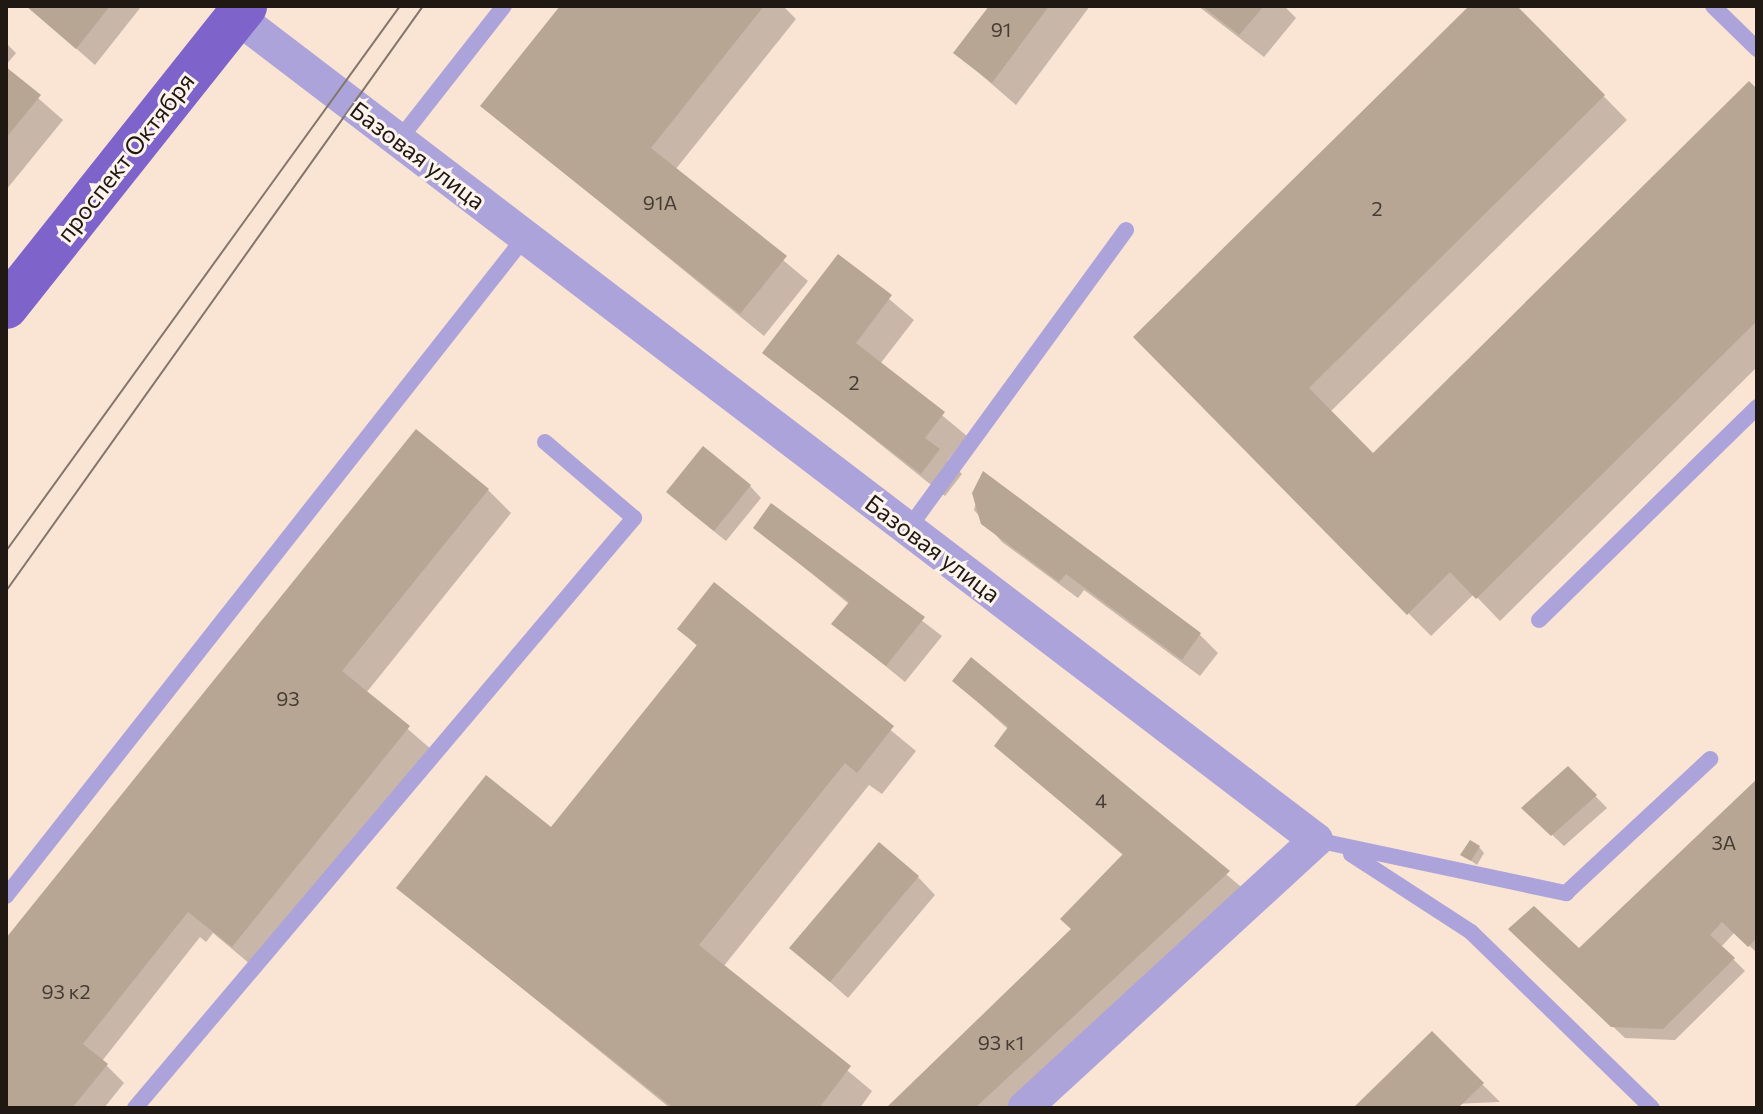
<!DOCTYPE html>
<html>
<head>
<meta charset="utf-8">
<style>
	body { margin:0 }
	#map { position:relative; width:1763px; height:1114px; overflow:hidden; background:#fae4d3; font-family:Commissioner,sans-serif }
	div>[style] { position:absolute }
	[style*='--x'] { left:calc(var(--x)*1px); top:calc(var(--y)*1px); width:calc(var(--w)*1px); rotate:calc(var(--a)*1deg) }
	.shadow>* { inset:0; background:#0003 }
	.building>* { inset:0; background:#b7a694 }
	.service>* { height:16px; margin:-8px; padding:0 8px; transform-origin:8px; border-radius:8px; background:#ada3db }
	.minor>* { height:34px; margin:-17px; padding:0 17px; transform-origin:17px; border-radius:17px; background:#ada3db }
	.primary>* { height:44px; margin:-22px; padding:0 22px; transform-origin:22px; border-radius:22px; background:#7d63ca }
	.tram>* { height:2px; margin:-1px; padding:0 1px; transform-origin:1px; border-radius:1px; background:#83766b }
	span { translate:-50% -50%; white-space:nowrap; text-align:center; line-height:1.15; -webkit-text-stroke:6px #fdf4ed; paint-order:stroke }
	.number-label { font-size:20px; color:#463c33 }
	.number-label span { -webkit-text-stroke-width:0 }
	.street-label { font-size:24px; color:#201913 }
	.frame { position:absolute; inset:0; border:8px solid #201913; pointer-events:none }
</style>
</head>
<body>
<div id="map">
	<div class="shadow">
		<i style="clip-path:polygon(28px 6px,139px 6px,140px 8px,95px 65px)"></i>
		<i style="clip-path:polygon(563px 6px,783px 6px,796px 19px,675px 170px,808px 281px,764px 336px,483px 106px)"></i>
		<i style="clip-path:polygon(991px 6px,1090px 6px,1016px 105px,956px 53px)"></i>
		<i style="clip-path:polygon(1198px 6px,1284px 6px,1296px 18px,1264px 57px)"></i>
		<i style="clip-path:polygon(1472px 6px,1515px 6px,1627px 120px,1330px 412px,1373px 455px,1757px 92px,1757px 367px,1500px 621px,1474px 594px,1431px 636px,1136px 337px)"></i>
		<i style="clip-path:polygon(6px 43px,16px 53px,6px 65px)"></i>
		<i style="clip-path:polygon(6px 70px,63px 120px,6px 190px)"></i>
		<i style="clip-path:polygon(839px 257px,914px 320px,880px 364px,967px 436px,948px 460px,962px 474px,945px 496px,765px 352px)"></i>
		<i style="clip-path:polygon(983px 474px,1200px 635px,1218px 653px,1200px 676px,1084px 590px,1078px 598px,1002px 542px,974px 510px)"></i>
		<i style="clip-path:polygon(750px 486px,761px 498px,726px 541px,680px 504px)"></i>
		<i style="clip-path:polygon(488px 490px,511px 513px,366px 693px,432px 750px,256px 969px,213px 933px,206px 942px,200px 937px,102px 1061px,124px 1083px,104px 1108px,6px 1108px,6px 942px)"></i>
		<i style="clip-path:polygon(771px 505px,942px 636px,905px 682px,834px 624px,849px 604px,756px 528px)"></i>
		<i style="clip-path:polygon(714px 585px,916px 751px,882px 794px,869px 785px,723px 967px,872px 1091px,860px 1108px,670px 1108px,398px 888px,552px 830px,698px 647px,680px 629px)"></i>
		<i style="clip-path:polygon(971px 660px,1252px 896px,1022px 1108px,889px 1108px,1073px 929px,1124px 856px,996px 746px,1009px 730px,954px 681px)"></i>
		<i style="clip-path:polygon(1568px 768px,1607px 808px,1564px 846px,1524px 808px)"></i>
		<i style="clip-path:polygon(1757px 782px,1757px 953px,1735px 932px,1721px 947px,1745px 971px,1675px 1040px,1625px 1038px,1511px 929px,1579px 951px)"></i>
		<i style="clip-path:polygon(1479px 847px,1484px 853px,1477px 865px,1463px 855px)"></i>
		<i style="clip-path:polygon(918px 877px,935px 895px,848px 998px,792px 948px)"></i>
		<i style="clip-path:polygon(1432px 1034px,1500px 1102px,1356px 1108px)"></i>
	</div>
	<div class="building">
		<i style="clip-path:polygon(26px 6px,110px 6px,76px 49px)"></i>
		<i style="clip-path:polygon(560px 6px,764px 6px,651px 148px,787px 256px,740px 314px,480px 106px)"></i>
		<i style="clip-path:polygon(989px 6px,1049px 6px,992px 83px,953px 53px)"></i>
		<i style="clip-path:polygon(1202px 6px,1264px 6px,1239px 35px)"></i>
		<i style="clip-path:polygon(1469px 6px,1517px 6px,1605px 95px,1309px 388px,1373px 453px,1749px 81px,1757px 89px,1757px 321px,1476px 599px,1450px 572px,1407px 615px,1133px 337px)"></i>
		<i style="clip-path:polygon(6px 67px,41px 95px,6px 138px)"></i>
		<i style="clip-path:polygon(838px 254px,892px 295px,856px 343px,945px 412px,925px 438px,940px 449px,921px 474px,762px 353px)"></i>
		<i style="clip-path:polygon(416px 429px,489px 489px,342px 671px,410px 726px,232px 947px,188px 912px,83px 1044px,108px 1064px,72px 1108px,6px 1108px,6px 938px)"></i>
		<i style="clip-path:polygon(703px 446px,751px 485px,714px 531px,666px 492px)"></i>
		<i style="clip-path:polygon(983px 471px,1201px 633px,1182px 660px,1066px 574px,1059px 582px,981px 524px,972px 493px)"></i>
		<i style="clip-path:polygon(771px 503px,925px 617px,886px 666px,831px 624px,849px 602px,753px 528px)"></i>
		<i style="clip-path:polygon(714px 582px,894px 726px,857px 773px,845px 763px,699px 945px,851px 1066px,819px 1108px,673px 1108px,396px 888px,486px 775px,551px 827px,697px 645px,677px 629px)"></i>
		<i style="clip-path:polygon(971px 657px,1230px 871px,975px 1108px,886px 1108px,1071px 929px,1060px 919px,1123px 854px,994px 746px,1008px 727px,952px 681px)"></i>
		<i style="clip-path:polygon(1568px 766px,1597px 795px,1551px 836px,1521px 808px)"></i>
		<i style="clip-path:polygon(1757px 779px,1757px 938px,1748px 947px,1722px 922px,1710px 935px,1735px 958px,1663px 1029px,1611px 1027px,1508px 929px,1534px 906px,1579px 948px)"></i>
		<i style="clip-path:polygon(1470px 840px,1480px 846px,1471px 861px,1460px 855px)"></i>
		<i style="clip-path:polygon(879px 842px,919px 876px,830px 982px,789px 948px)"></i>
		<i style="clip-path:polygon(1432px 1031px,1484px 1083px,1458px 1108px,1353px 1108px)"></i>
	</div>
	<div class="service">
		<i style="--x:1713;--y:6;--w:62;--a:44.3"></i>
		<i style="--x:398;--y:141;--w:172;--a:-51.9"></i>
		<i style="--x:908;--y:529;--w:370;--a:-53.9"></i>
		<i style="--x:1539;--y:620;--w:305;--a:-44.3"></i>
		<i style="--x:1316;--y:840;--w:256;--a:12"></i>
		<i style="--x:1566;--y:893;--w:197;--a:-42.9"></i>
		<i style="--x:1351;--y:854;--w:143;--a:33"></i>
		<i style="--x:1471;--y:932;--w:252;--a:44.2"></i>
		<i style="--x:6;--y:896;--w:839;--a:-51.78"></i>
		<i style="--x:135;--y:1108;--w:773;--a:-49.78"></i>
		<i style="--x:634;--y:518;--w:117;--a:-139.5"></i>
	</div>
	<div class="minor">
		<i style="--x:237;--y:17;--w:1357;--a:37.33"></i>
		<i style="--x:1316;--y:840;--w:396;--a:137.4"></i>
	</div>
	<div class="primary">
		<i style="--x:6;--y:307;--w:384;--a:-51.5"></i>
	</div>
	<div class="tram">
		<i style="--x:6;--y:551;--w:673;--a:-54.14"></i>
		<i style="--x:6;--y:591;--w:718;--a:-54.52"></i>
	</div>
	<div class="number-label">
		<span style="left:1001px;top:29px">91</span>
		<span style="left:660px;top:202px">91А</span>
		<span style="left:1377px;top:208px">2</span>
		<span style="left:854px;top:382px">2</span>
		<span style="left:288px;top:698px">93</span>
		<span style="left:1101px;top:800px">4</span>
		<span style="left:1724px;top:842px">3А</span>
		<span style="left:66px;top:991px">93 к2</span>
		<span style="left:1001px;top:1042px">93 к1</span>
	</div>
	<div class="street-label">
		<span style="left:418px;top:155px;rotate:37deg">Базовая улица</span>
		<span style="left:125px;top:157px;rotate:-52deg">проспект Октября</span>
		<span style="left:933px;top:548px;rotate:37deg">Базовая улица</span>
	</div>
	<div class="frame"></div>
</div>
</body>
</html>
